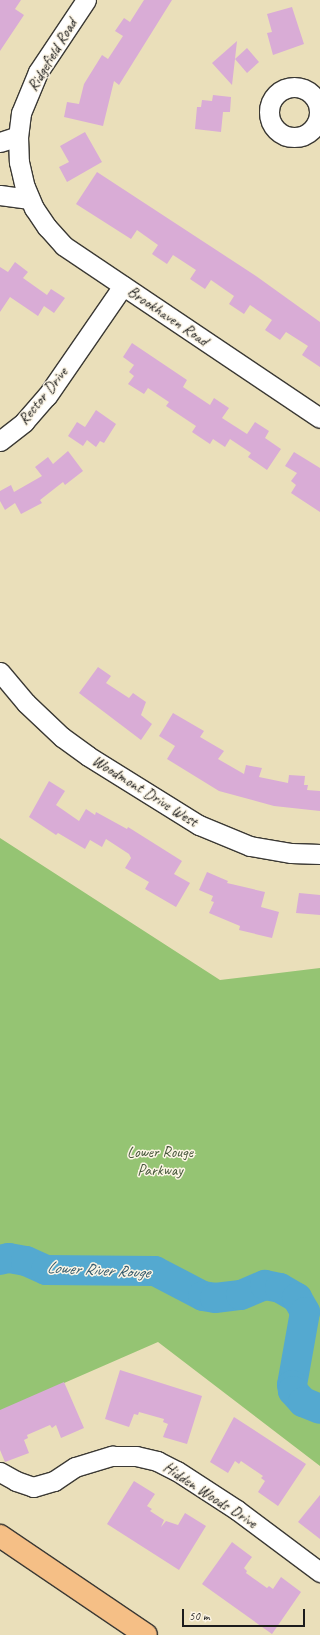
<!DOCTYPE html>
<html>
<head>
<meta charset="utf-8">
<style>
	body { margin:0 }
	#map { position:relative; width:320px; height:1635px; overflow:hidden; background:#eadfba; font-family:Caveat,sans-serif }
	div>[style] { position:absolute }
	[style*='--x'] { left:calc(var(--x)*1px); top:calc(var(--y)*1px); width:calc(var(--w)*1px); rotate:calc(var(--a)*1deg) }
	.green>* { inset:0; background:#95c473 }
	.river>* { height:30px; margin:-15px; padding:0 15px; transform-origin:15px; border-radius:15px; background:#54a9d0 }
	.building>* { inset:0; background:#d9acd6 }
	.roads { filter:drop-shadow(1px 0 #3b3934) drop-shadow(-1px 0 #3b3934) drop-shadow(0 1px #3b3934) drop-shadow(0 -1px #3b3934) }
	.minor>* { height:19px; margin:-9.5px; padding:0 9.5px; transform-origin:9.5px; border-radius:9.5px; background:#fff }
	.minor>.ring { margin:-9.5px; padding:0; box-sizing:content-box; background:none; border:19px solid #fff; border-radius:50% }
	.major>* { height:22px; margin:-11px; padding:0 11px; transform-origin:11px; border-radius:11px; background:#f5bf86 }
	span { translate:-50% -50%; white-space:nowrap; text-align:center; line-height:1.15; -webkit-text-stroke:3px #fcf5e5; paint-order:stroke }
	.street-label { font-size:16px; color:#1c1c1c }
	.park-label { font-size:16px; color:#46573a }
	.water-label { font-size:17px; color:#355b6d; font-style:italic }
	.scale { position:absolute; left:182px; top:1609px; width:123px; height:18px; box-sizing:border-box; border:2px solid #1c1c1c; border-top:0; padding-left:5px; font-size:12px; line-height:14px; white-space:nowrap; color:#1c1c1c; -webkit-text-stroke:3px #fcf5e5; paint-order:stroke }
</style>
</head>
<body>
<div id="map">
	<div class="green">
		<i style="clip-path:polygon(0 838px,220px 980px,320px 968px,320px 1466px,158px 1342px,0 1411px)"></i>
	</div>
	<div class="river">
		<i style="--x:0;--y:1260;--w:9;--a:-13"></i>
		<i style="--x:9;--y:1258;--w:17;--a:10"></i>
		<i style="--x:26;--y:1261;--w:22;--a:24"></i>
		<i style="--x:46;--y:1270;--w:109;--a:0.5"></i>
		<i style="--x:155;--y:1271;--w:54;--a:27.5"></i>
		<i style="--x:203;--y:1296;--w:12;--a:9"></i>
		<i style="--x:215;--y:1298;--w:26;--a:-7"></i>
		<i style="--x:241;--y:1295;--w:26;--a:-23"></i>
		<i style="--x:265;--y:1285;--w:15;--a:11"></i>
		<i style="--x:280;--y:1288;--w:20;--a:30"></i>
		<i style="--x:297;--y:1298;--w:16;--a:60"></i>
		<i style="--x:305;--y:1312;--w:74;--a:100.1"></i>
		<i style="--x:292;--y:1385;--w:6;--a:81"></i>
		<i style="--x:293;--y:1391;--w:15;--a:48"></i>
		<i style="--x:303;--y:1402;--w:18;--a:22"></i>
	</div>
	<div class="building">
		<i style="clip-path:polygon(0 0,21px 0,15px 9px,24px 15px,0 51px)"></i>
		<i style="clip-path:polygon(144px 0,172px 0,119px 85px,114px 81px,103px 126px,64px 117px,67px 102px,79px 104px,84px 84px,102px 55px,108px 59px,123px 36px,115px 31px,124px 18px,130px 22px)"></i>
		<i style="clip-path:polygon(292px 7px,304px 44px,273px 55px,267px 33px,272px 32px,267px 14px)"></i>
		<i style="clip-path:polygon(237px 41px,235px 59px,247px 48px,259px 62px,247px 73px,235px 59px,232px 85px,212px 63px)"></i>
		<i style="clip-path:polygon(213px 95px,231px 97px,230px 112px,223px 112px,221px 132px,195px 129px,197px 107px,201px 107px,202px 100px,212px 101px)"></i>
		<i style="clip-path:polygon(85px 132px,102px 162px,67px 182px,59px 167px,69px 162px,60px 146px)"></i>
		<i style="clip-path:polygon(97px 172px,256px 276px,320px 322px,320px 367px,302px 355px,308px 346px,286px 332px,280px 340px,265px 330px,272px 320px,250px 305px,244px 314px,229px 304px,234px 296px,211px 280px,205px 289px,190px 279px,196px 270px,173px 255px,167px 264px,152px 254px,158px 245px,137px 230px,131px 239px,76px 204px)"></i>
		<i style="clip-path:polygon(15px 262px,28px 272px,23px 278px,47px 295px,51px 289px,65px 298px,54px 313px,44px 306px,38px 316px,10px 297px,0 312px,0 267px,8px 272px)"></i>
		<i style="clip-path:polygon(132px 343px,187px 380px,183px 387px,210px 405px,214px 398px,229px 408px,222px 418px,247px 434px,255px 422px,269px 431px,265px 438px,281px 449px,267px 470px,248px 457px,251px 453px,230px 439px,225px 447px,213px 439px,210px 444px,192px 432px,196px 426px,166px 406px,169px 402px,148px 388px,144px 394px,128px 384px,134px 376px,129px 372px,134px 365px,123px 357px)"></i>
		<i style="clip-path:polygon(96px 410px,116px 424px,104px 443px,100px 441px,96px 447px,87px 440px,83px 446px,68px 436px,77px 422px,85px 427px)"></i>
		<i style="clip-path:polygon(68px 451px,83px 471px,65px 485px,63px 482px,40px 500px,42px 503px,21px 514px,15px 503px,5px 510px,0 501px,0 491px,11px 485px,14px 492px,42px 476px,35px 467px,48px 457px,53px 464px)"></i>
		<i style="clip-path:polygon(294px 452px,320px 468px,320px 512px,291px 493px,296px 485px,291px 481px,297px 473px,285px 466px)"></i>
		<i style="clip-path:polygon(98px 667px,111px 676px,106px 683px,129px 698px,133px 693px,146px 702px,141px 715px,152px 724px,141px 740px,79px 693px)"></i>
		<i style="clip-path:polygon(173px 713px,204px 731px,200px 737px,224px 751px,218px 759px,244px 774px,246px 765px,262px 768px,259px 777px,288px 783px,289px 775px,305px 776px,304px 785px,308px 785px,307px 790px,320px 791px,320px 811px,274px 806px,219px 791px,167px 759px,175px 746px,159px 736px)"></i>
		<i style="clip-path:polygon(49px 781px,65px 791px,56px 805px,79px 821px,86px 809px,95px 815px,96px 812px,127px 829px,128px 827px,182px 861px,174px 874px,190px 883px,176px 907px,145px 889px,149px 882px,125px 868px,131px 858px,129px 854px,106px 839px,102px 847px,90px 840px,85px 849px,58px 833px,56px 835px,29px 817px)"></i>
		<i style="clip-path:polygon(207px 872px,228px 881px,227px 883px,265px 892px,261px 907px,279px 912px,272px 938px,239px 930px,240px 926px,209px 913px,214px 902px,211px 901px,213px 896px,199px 890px)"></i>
		<i style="clip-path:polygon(299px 893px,320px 895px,320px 915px,296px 913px)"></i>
		<i style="clip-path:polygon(120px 1370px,202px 1396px,187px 1444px,163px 1437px,168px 1424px,163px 1422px,164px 1419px,139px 1412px,138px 1415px,134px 1414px,129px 1427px,105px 1419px)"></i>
		<i style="clip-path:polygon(64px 1382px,84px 1428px,61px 1438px,56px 1425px,52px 1428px,50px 1425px,27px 1435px,28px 1438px,24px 1440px,29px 1453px,5px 1462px,0 1450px,0 1410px)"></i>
		<i style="clip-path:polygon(234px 1417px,306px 1464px,278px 1506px,258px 1492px,265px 1481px,261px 1478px,263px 1476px,241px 1461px,239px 1464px,235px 1461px,228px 1473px,210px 1462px)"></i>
		<i style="clip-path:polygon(134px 1481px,155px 1494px,147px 1506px,152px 1509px,150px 1511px,164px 1520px,161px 1527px,166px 1521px,178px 1525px,185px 1513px,206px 1526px,179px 1570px,107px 1524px)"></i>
		<i style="clip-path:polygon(320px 1495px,320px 1539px,298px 1522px)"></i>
		<i style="clip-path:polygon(232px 1542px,252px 1557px,244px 1568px,247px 1571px,246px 1573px,267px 1588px,269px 1586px,273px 1589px,281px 1577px,301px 1592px,272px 1634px,202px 1584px)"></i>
	</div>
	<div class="roads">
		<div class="minor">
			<i style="--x:86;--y:0;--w:87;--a:123.7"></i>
			<i style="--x:38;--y:72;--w:44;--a:112.5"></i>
			<i style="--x:21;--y:113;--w:23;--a:97"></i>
			<i style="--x:18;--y:136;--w:26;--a:88"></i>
			<i style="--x:19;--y:162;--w:26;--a:77"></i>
			<i style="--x:25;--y:187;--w:23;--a:67"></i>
			<i style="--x:34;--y:208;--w:23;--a:56"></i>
			<i style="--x:47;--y:227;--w:25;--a:48"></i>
			<i style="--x:64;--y:246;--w:308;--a:33.9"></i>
			<i class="ring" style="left:269px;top:87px;width:31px;height:31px"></i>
			<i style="--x:0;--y:142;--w:19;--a:-18"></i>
			<i style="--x:0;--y:195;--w:30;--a:8"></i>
			<i style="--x:0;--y:441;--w:31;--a:-38"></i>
			<i style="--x:24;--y:422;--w:35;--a:-49"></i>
			<i style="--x:47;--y:396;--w:134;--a:-55.4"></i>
			<i style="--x:0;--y:672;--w:40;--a:50"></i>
			<i style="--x:26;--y:703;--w:50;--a:43.4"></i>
			<i style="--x:62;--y:737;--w:32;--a:36"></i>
			<i style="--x:88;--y:756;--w:131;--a:31.9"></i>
			<i style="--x:199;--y:825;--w:55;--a:22.4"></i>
			<i style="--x:250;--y:846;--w:42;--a:9.7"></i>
			<i style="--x:291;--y:853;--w:29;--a:2"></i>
			<i style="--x:0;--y:1472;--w:18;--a:29"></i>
			<i style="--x:16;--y:1481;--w:18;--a:19"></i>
			<i style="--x:33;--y:1487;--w:22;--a:-16"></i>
			<i style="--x:54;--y:1481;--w:25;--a:-34"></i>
			<i style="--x:75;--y:1467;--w:39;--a:-17"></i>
			<i style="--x:112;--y:1456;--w:24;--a:0"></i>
			<i style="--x:136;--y:1456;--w:22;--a:13"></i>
			<i style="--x:157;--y:1461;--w:22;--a:27"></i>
			<i style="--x:177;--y:1471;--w:72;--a:33"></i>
			<i style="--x:237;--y:1510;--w:104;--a:36.8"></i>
		</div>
		<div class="major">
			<i style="--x:0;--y:1536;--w:176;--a:34.1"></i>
		</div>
	</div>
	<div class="street-label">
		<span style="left:52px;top:55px;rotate:-59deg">Ridgefield Road</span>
		<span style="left:168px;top:316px;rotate:34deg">Brookhaven Road</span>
		<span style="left:43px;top:396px;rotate:-51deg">Rector Drive</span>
		<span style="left:145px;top:791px;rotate:32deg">Woodmont Drive West</span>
		<span style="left:210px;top:1495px;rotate:33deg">Hidden Woods Drive</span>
	</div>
	<div class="park-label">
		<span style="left:160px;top:1161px">Lower Rouge<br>Parkway</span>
	</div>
	<div class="water-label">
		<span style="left:98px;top:1270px;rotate:3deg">Lower River Rouge</span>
	</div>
	<div class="scale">50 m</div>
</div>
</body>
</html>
